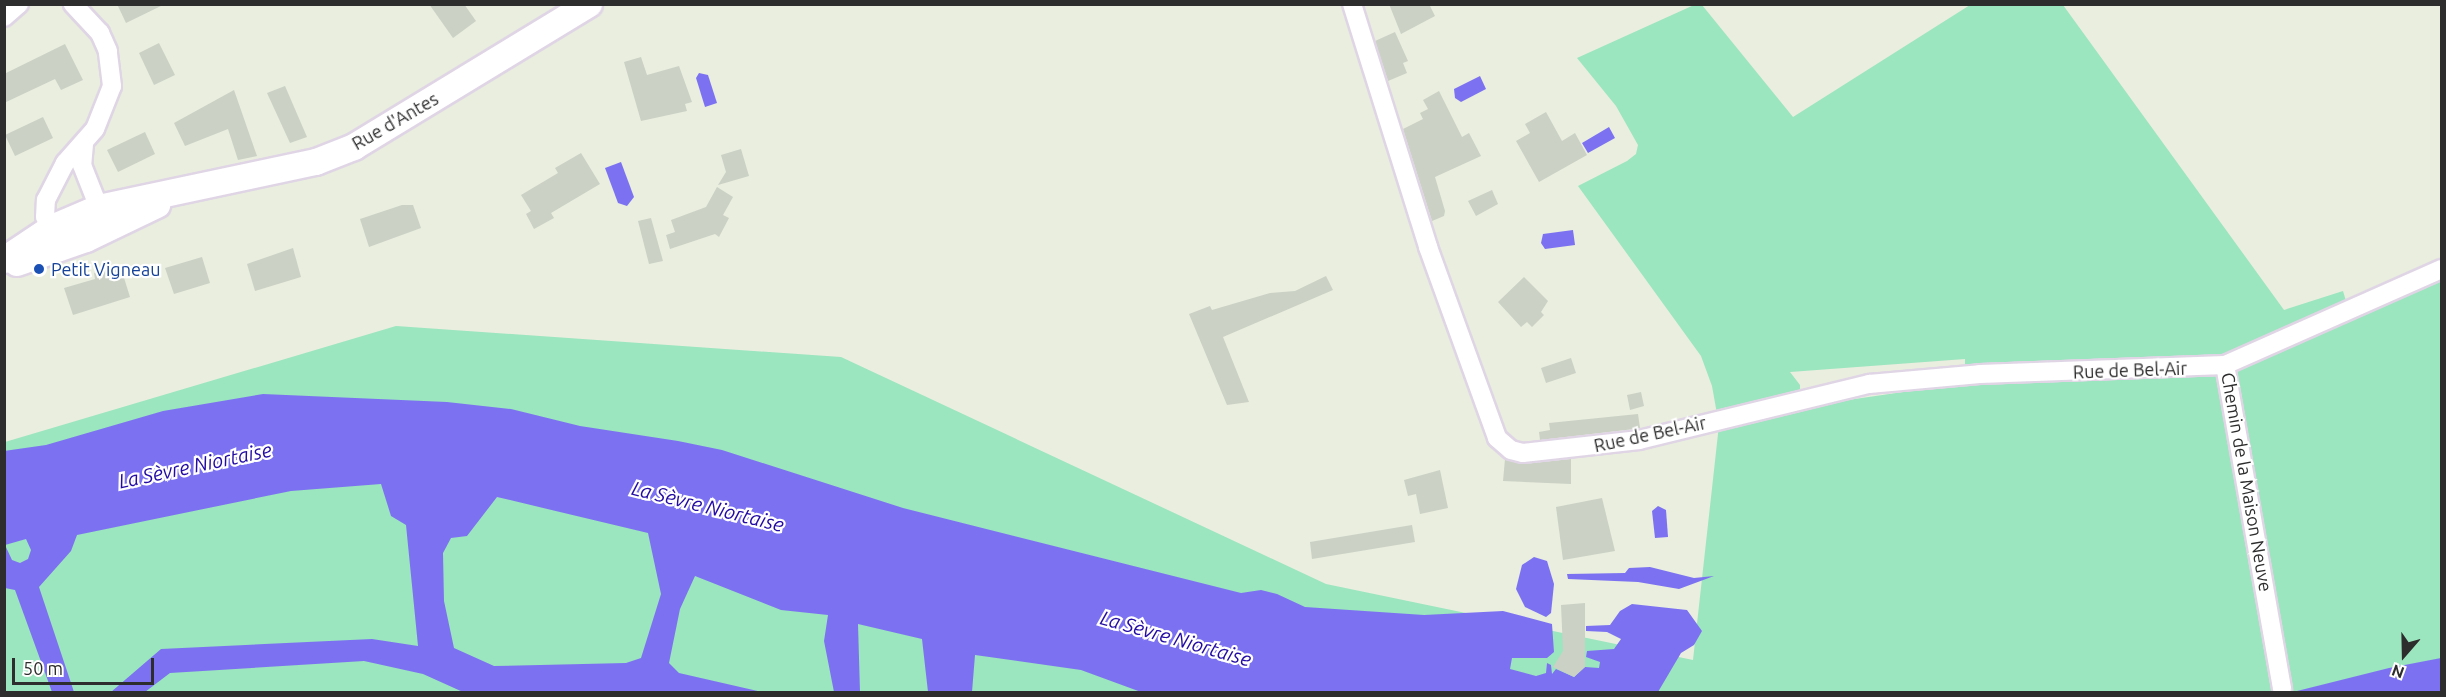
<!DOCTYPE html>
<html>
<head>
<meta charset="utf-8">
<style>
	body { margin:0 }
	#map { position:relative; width:2446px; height:697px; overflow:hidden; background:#e9eedf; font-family:Ubuntu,sans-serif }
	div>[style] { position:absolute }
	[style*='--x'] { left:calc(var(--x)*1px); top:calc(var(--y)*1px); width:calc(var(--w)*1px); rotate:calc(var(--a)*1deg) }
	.green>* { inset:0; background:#9be5bf }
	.water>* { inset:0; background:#7c72f1 }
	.building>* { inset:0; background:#cbd1c5 }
	.roads { filter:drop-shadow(2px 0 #dfd5e5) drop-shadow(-2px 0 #dfd5e5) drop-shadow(0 2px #dfd5e5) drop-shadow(0 -2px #dfd5e5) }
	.street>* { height:18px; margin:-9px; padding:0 9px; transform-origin:9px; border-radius:9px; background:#fff }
	.secondary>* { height:26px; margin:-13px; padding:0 13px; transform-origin:13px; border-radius:13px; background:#fff }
	.dots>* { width:16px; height:16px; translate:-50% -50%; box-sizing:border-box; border:3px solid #fff; border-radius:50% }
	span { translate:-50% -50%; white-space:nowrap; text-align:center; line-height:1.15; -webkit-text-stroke:4.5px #fff; paint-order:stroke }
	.street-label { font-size:18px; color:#2d2d2d }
	.transit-label { font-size:18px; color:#164399 }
	.left { translate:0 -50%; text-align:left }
	.water-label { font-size:20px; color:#230ba3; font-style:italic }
	.frame { position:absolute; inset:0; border:6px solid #2d2d2d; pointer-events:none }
	.north { position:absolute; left:2374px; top:625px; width:60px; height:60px; -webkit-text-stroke:4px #fff; paint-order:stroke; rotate:200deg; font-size:16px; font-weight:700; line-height:24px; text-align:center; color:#2d2d2d }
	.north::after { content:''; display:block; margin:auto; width:21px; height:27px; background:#2d2d2d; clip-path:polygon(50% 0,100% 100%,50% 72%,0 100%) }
	.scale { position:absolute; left:12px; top:658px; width:142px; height:27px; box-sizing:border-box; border:3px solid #2d2d2d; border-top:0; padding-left:8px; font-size:18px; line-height:21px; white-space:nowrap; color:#2d2d2d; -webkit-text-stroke:4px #fff; paint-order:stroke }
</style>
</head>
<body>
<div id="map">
	<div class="green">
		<i style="clip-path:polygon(evenodd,1694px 5px,1702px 5px,1793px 117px,1970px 5px,2063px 5px,2284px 310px,2343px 291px,2351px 318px,2441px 276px,2441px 692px,5px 692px,5px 442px,396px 326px,841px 357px,1326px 584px,1693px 660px,1719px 425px,1712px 386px,1701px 356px,1578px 186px,1627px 161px,1636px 154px,1638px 145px,1616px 106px,1577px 58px,1694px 5px,1965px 359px,1965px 383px,1800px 407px,1800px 385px,1790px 372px,1965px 359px)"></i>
	</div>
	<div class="water">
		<i style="clip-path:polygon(699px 73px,708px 75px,717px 103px,705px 107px,696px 78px)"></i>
		<i style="clip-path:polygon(1480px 76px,1486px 89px,1461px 102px,1455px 98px,1454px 89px)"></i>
		<i style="clip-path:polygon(1609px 127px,1615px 138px,1588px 153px,1582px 143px)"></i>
		<i style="clip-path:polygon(621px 162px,634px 197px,627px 206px,618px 203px,605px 168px)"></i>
		<i style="clip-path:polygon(1573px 230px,1575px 245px,1545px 249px,1541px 243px,1543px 234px)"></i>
		<i style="clip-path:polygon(evenodd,263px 394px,447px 402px,511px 409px,580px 426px,678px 441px,722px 450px,903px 508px,1241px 593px,1261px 590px,1277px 594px,1305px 607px,1424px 615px,1503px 611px,1552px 624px,1554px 652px,1547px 658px,1512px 658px,1510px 669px,1536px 676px,1546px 673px,1547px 663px,1551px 665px,1552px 674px,1556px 669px,1574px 677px,1585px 667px,1599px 668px,1600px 662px,1586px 657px,1587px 651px,1614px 649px,1621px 639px,1607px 632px,1586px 631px,1586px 626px,1610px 625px,1620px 611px,1632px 604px,1687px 610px,1702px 631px,1694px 645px,1681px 653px,1658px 692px,1141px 692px,1081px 670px,975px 655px,972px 692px,928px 692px,922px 639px,858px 624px,860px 692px,834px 692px,824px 641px,828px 615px,781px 610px,695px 576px,680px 609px,669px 663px,679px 673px,762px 692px,463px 692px,423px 674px,364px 661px,170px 673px,145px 692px,111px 692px,161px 649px,372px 639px,418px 646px,406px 525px,391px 516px,381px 484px,291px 491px,77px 535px,71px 551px,39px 587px,74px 692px,52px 692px,15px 590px,5px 588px,4px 451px,46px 445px,163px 411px,263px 394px,497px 497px,648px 533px,661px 594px,641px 658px,626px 663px,494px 666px,454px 648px,444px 601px,443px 553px,451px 538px,467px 536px,497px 497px,263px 394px,26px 539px,31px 550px,28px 559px,20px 563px,12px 560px,5px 545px,26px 539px)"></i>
		<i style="clip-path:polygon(1658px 506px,1666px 510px,1668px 537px,1655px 538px,1652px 511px)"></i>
		<i style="clip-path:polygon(1534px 557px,1547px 561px,1554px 584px,1551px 613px,1546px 617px,1525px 607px,1516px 589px,1522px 565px)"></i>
		<i style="clip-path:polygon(1650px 567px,1694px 578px,1714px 576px,1679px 589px,1638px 582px,1568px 579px,1567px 574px,1625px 573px,1629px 568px)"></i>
		<i style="clip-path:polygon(2441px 658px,2441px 692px,2293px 692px,2389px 668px)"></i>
	</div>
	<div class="building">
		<i style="clip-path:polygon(117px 4px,165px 4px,126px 23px)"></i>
		<i style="clip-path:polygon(429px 4px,464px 4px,476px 21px,453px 38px)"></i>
		<i style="clip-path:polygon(1389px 4px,1429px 4px,1435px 16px,1401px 34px)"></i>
		<i style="clip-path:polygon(1395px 32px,1408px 61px,1403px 63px,1407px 73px,1388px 81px,1375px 41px)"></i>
		<i style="clip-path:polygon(159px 43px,175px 75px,154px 85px,139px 53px)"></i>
		<i style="clip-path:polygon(65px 44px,83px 80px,61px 90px,55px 79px,4px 103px,4px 74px)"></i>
		<i style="clip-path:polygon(641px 57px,647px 75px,679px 66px,692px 102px,685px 104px,687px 111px,641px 121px,624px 62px)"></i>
		<i style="clip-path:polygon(285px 86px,307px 137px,290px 143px,267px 93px)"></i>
		<i style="clip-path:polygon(234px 90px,257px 156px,238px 160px,228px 129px,185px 146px,174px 123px)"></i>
		<i style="clip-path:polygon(1439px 91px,1462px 137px,1469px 133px,1481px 156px,1435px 177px,1445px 211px,1444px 216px,1432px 221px,1403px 129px,1423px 119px,1420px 113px,1428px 109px,1423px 100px)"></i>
		<i style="clip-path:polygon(1546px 112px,1562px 141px,1575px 133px,1587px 155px,1539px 182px,1516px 141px,1530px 133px,1525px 124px)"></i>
		<i style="clip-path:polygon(43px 117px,53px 138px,15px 156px,5px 135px)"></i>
		<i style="clip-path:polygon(145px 132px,155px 154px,118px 172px,107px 150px)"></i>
		<i style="clip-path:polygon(741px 149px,749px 176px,718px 185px,726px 172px,721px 155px)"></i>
		<i style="clip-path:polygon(581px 153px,600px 184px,551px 213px,554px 218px,534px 229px,526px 214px,531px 211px,521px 195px,558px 173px,555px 168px)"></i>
		<i style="clip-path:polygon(717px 187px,733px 197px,723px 215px,729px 218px,719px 237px,715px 234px,670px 249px,666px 235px,675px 232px,671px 220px,706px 207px)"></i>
		<i style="clip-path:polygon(1492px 190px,1498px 204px,1476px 216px,1468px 201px)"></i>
		<i style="clip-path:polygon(402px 205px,413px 205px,421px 228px,369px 247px,360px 219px)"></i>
		<i style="clip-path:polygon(651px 218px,663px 261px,649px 264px,638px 221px)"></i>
		<i style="clip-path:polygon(293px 248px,301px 277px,255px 291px,247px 264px)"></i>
		<i style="clip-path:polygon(202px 257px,210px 283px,174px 294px,165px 268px)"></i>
		<i style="clip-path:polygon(120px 265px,130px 297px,73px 315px,64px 288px,95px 279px,94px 273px)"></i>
		<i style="clip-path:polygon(1326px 276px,1333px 290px,1223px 337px,1249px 402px,1227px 405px,1189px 314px,1210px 306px,1212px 310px,1270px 293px,1295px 291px)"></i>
		<i style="clip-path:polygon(1524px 277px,1548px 301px,1541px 312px,1544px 315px,1532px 327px,1527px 322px,1521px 327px,1498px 302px)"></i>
		<i style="clip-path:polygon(1571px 358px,1576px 373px,1546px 383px,1541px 368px)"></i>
		<i style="clip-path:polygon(1641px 392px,1644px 406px,1630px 410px,1627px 395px)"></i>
		<i style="clip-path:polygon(1638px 414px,1640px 428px,1634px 429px,1540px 440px,1539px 432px,1550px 430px,1549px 423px)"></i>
		<i style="clip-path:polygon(1505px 459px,1524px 464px,1571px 459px,1571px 484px,1503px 481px)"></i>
		<i style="clip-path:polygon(1440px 470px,1448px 508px,1420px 514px,1416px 494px,1408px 496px,1404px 480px)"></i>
		<i style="clip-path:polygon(1602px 498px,1615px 551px,1563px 560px,1556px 507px)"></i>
		<i style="clip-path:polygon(1412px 525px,1415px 542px,1312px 559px,1310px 542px)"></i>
		<i style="clip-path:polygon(1585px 603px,1585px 667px,1574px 677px,1553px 667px,1563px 651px,1561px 605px)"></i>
	</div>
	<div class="roads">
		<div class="street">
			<i style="--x:1352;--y:4;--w:255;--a:72.6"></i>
			<i style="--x:1428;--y:247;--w:203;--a:70.1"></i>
			<i style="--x:1497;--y:438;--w:18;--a:41"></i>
			<i style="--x:1511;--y:450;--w:12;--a:14"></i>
			<i style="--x:1523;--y:453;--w:117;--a:-6.4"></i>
			<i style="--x:1639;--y:440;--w:237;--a:-13.7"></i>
			<i style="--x:1869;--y:384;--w:111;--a:-5.1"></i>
			<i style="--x:1980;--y:374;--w:245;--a:-2.1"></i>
			<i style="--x:2225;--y:365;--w:237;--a:-23.9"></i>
			<i style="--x:4;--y:17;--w:20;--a:-41"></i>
			<i style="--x:84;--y:144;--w:21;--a:95"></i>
			<i style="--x:82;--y:165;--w:46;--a:68.4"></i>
			<i style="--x:99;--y:208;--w:12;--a:99"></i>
			<i style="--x:61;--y:234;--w:23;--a:-133"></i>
			<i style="--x:45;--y:217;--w:17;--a:-87"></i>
			<i style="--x:46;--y:200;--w:42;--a:-62.8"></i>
			<i style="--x:65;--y:163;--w:45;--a:-48.6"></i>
			<i style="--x:95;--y:129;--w:46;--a:-68.4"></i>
			<i style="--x:112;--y:86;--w:35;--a:-97"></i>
			<i style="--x:108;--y:51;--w:20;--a:-114"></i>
			<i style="--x:100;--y:33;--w:40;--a:-133"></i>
			<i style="--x:2225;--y:365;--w:329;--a:80"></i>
		</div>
		<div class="secondary">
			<i style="--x:4;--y:260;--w:58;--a:-33.7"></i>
			<i style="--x:52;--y:228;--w:51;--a:-23.1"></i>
			<i style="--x:99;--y:208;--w:222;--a:-12"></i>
			<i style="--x:316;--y:162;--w:41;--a:-21.5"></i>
			<i style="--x:354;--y:147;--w:275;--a:-31.3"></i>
			<i style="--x:17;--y:263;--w:73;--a:-19.2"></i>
			<i style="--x:86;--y:239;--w:79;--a:-25.6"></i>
		</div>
	</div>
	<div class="dots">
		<i style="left:39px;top:269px;background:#1a4fb4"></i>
	</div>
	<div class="street-label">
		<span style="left:395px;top:121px;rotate:-30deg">Rue d'Antes</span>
		<span style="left:2130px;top:370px;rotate:-2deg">Rue de Bel-Air</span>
		<span style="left:1650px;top:434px;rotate:-12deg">Rue de Bel-Air</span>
		<span style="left:2247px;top:482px;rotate:80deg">Chemin de la Maison Neuve</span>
	</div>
	<div class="transit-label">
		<span class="left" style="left:51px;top:269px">Petit Vigneau</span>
	</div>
	<div class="water-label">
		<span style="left:195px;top:465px;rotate:-12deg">La Sèvre Niortaise</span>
		<span style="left:708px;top:506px;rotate:14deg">La Sèvre Niortaise</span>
		<span style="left:1176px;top:638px;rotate:16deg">La Sèvre Niortaise</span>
	</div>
	<div class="frame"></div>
	<div class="north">N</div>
	<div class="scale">50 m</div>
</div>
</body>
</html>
